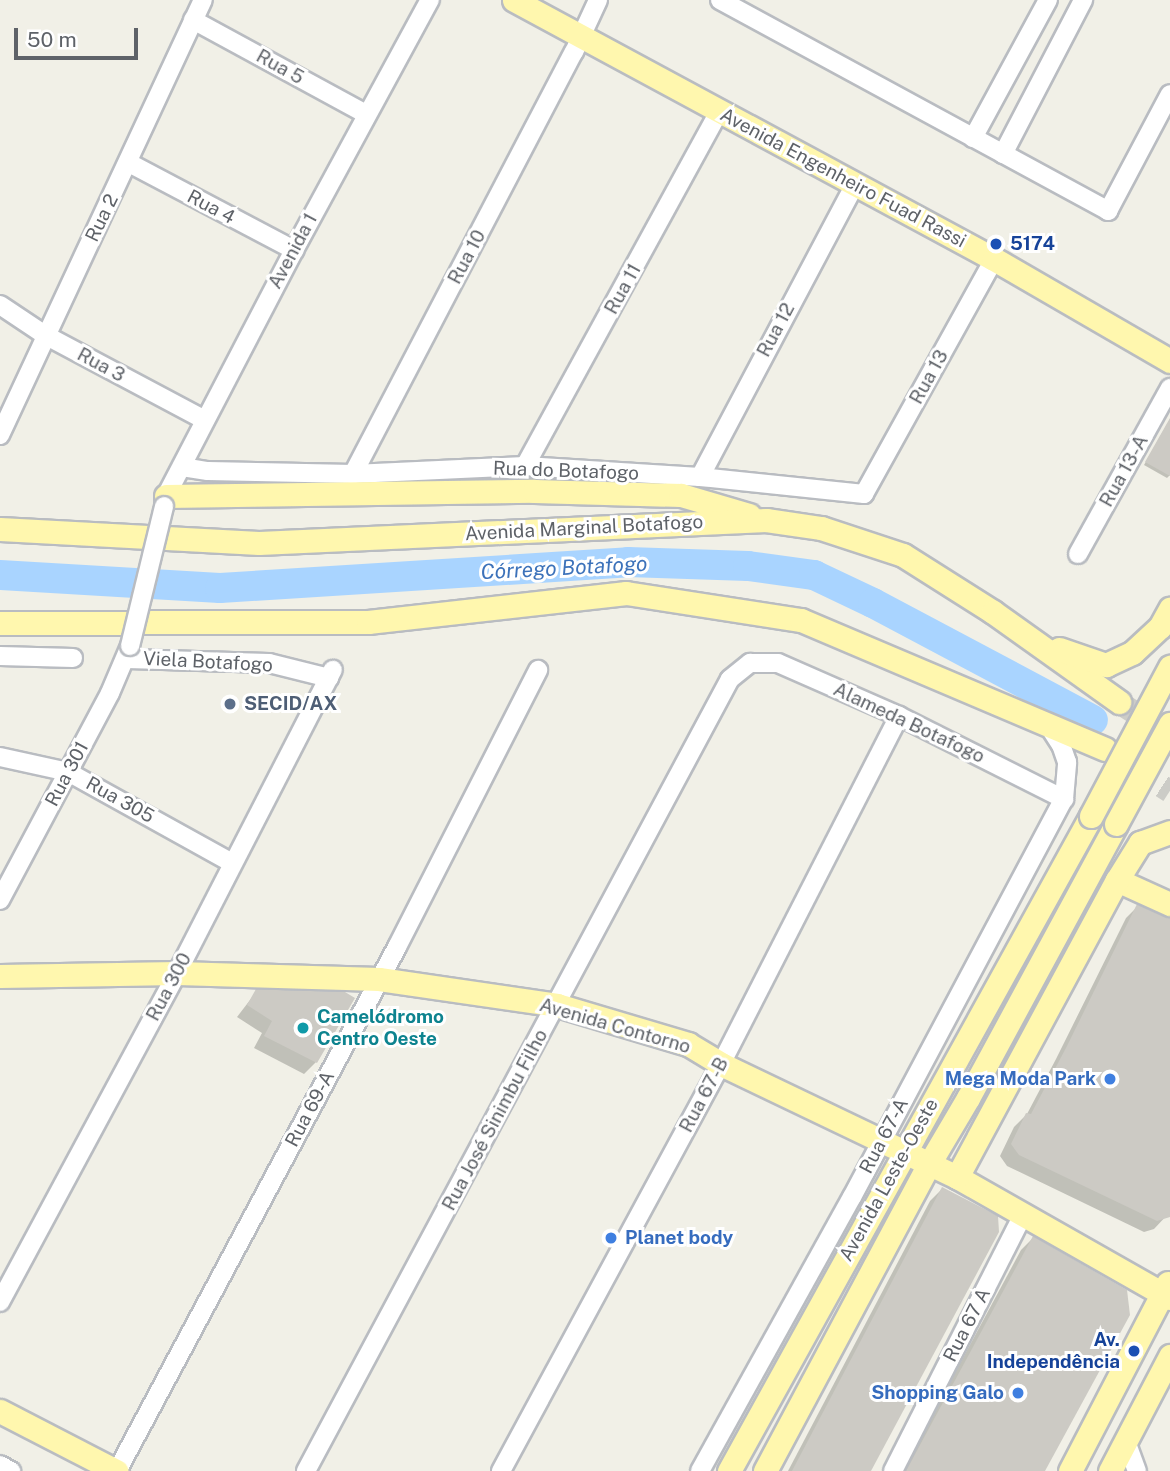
<!DOCTYPE html>
<html>
<head>
<meta charset="utf-8">
<style>
	body { margin:0 }
	#map { position:relative; width:1170px; height:1471px; overflow:hidden; background:#f1f0e7; font-family:"Public Sans",sans-serif }
	div>[style] { position:absolute }
	[style*='--x'] { left:calc(var(--x)*1px); top:calc(var(--y)*1px); width:calc(var(--w)*1px); rotate:calc(var(--a)*1deg) }
	.shadow>* { inset:0; background:#0003 }
	.river>* { height:30px; margin:-15px; padding:0 15px; transform-origin:15px; border-radius:15px; background:#a9d4ff }
	.building>* { inset:0; background:#cccac4 }
	.major-tunnel>* { height:23px; margin-top:-11.5px; transform-origin:0; background:repeating-linear-gradient(90deg,#ccccc7 0 23px,transparent 0 34px) }
	.roads { filter:drop-shadow(2px 0 #b9bcc1) drop-shadow(-2px 0 #b9bcc1) drop-shadow(0 2px #b9bcc1) drop-shadow(0 -2px #b9bcc1) }
	.minor>* { height:18px; margin:-9px; padding:0 9px; transform-origin:9px; border-radius:9px; background:#fff }
	.major>* { height:23px; margin:-11.5px; padding:0 11.5px; transform-origin:11.5px; border-radius:11.5px; background:#fff7ae }
	.bridges { filter:drop-shadow(2px 0 #b9bcc1) drop-shadow(-2px 0 #b9bcc1) drop-shadow(0 2px #b9bcc1) drop-shadow(0 -2px #b9bcc1) }
	.minor-bridge>* { height:18px; margin:-9px; padding:0 9px; transform-origin:9px; border-radius:9px; background:#fff }
	.major-bridge>* { height:23px; margin:-11.5px; padding:0 11.5px; transform-origin:11.5px; border-radius:11.5px; background:#fff7ae }
	.dots>* { width:19px; height:19px; translate:-50% -50%; box-sizing:border-box; border:4px solid #fff; border-radius:50% }
	span { translate:-50% -50%; white-space:nowrap; text-align:center; line-height:1.15; -webkit-text-stroke:6px #fff; paint-order:stroke }
	.street-label { font-size:19px; color:#5e6268 }
	.transit-label { font-size:19px; color:#164399; font-weight:700 }
	.left { translate:0 -50%; text-align:left }
	.right { translate:-100% -50%; text-align:right }
	.service-label { font-size:19px; color:#4e5e75; font-weight:700 }
	.culture-label { font-size:19px; color:#0d838f; font-weight:700 }
	.shop-label { font-size:19px; color:#366cbe; font-weight:700 }
	.water-label { font-size:21px; color:#3c72ba; font-style:italic }
	.scale { position:absolute; left:14px; top:28px; width:124px; height:32px; box-sizing:border-box; border:4px solid #5e6268; border-top:0; padding-left:9px; font-size:21px; line-height:24px; white-space:nowrap; color:#5e6268; -webkit-text-stroke:5px #fff; paint-order:stroke }
</style>
</head>
<body>
<div id="map">
	<div class="shadow">
		<i style="clip-path:polygon(1170px 419px,1170px 475px,1167px 478px,1144px 465px)"></i>
		<i style="clip-path:polygon(1137px 907px,1170px 922px,1170px 1212px,1154px 1229px,1144px 1232px,1007px 1166px,1000px 1156px,1014px 1127px,1027px 1114px,1056px 1059px,1126px 918px)"></i>
		<i style="clip-path:polygon(257px 991px,352px 998px,316px 1062px,304px 1074px,254px 1048px,262px 1033px,237px 1017px)"></i>
		<i style="clip-path:polygon(942px 1189px,869px 1471px,788px 1471px,930px 1201px)"></i>
		<i style="clip-path:polygon(1033px 1238px,1043px 1471px,902px 1471px,1021px 1250px)"></i>
	</div>
	<div class="river">
		<i style="--x:0;--y:575;--w:220;--a:3.4"></i>
		<i style="--x:220;--y:588;--w:409;--a:-3.6"></i>
		<i style="--x:628;--y:562;--w:120;--a:1.9"></i>
		<i style="--x:748;--y:566;--w:67;--a:7.8"></i>
		<i style="--x:814;--y:575;--w:65;--a:25.4"></i>
		<i style="--x:873;--y:603;--w:249;--a:28"></i>
	</div>
	<div class="building">
		<i style="clip-path:polygon(1170px 418px,1170px 476px,1145px 462px)"></i>
		<i style="clip-path:polygon(1137px 904px,1170px 918px,1170px 1217px,1157px 1221px,1019px 1155px,1011px 1144px,1026px 1113px,1031px 1114px,1067px 1046px)"></i>
		<i style="clip-path:polygon(256px 989px,345px 992px,355px 998px,317px 1063px,264px 1036px,272px 1021px,247px 1005px)"></i>
		<i style="clip-path:polygon(942px 1187px,998px 1216px,999px 1232px,871px 1471px,792px 1471px)"></i>
		<i style="clip-path:polygon(1033px 1236px,1127px 1290px,1130px 1315px,1045px 1471px,906px 1471px)"></i>
	</div>
	<div class="major-tunnel">
		<i style="--x:1119;--y:702;--w:61;--a:32.9"></i>
		<i style="--x:1105;--y:749;--w:77;--a:32.9"></i>
	</div>
	<div class="roads">
		<div class="minor">
			<i style="--x:720;--y:0;--w:442;--a:28.5"></i>
			<i style="--x:1108;--y:211;--w:132;--a:-62.1"></i>
			<i style="--x:193;--y:20;--w:197;--a:28.5"></i>
			<i style="--x:973;--y:138;--w:157;--a:-61.5"></i>
			<i style="--x:1003;--y:154;--w:174;--a:-62.5"></i>
			<i style="--x:129;--y:163;--w:187;--a:27.8"></i>
			<i style="--x:0;--y:305;--w:54;--a:33.7"></i>
			<i style="--x:45;--y:335;--w:181;--a:28"></i>
			<i style="--x:0;--y:435;--w:480;--a:-65"></i>
			<i style="--x:525;--y:466;--w:404;--a:-61.3"></i>
			<i style="--x:182;--y:467;--w:26;--a:9"></i>
			<i style="--x:208;--y:471;--w:145;--a:1.2"></i>
			<i style="--x:353;--y:474;--w:172;--a:-2.7"></i>
			<i style="--x:525;--y:466;--w:175;--a:3.6"></i>
			<i style="--x:700;--y:477;--w:165;--a:5.9"></i>
			<i style="--x:864;--y:494;--w:269;--a:-61"></i>
			<i style="--x:353;--y:474;--w:476;--a:-62.4"></i>
			<i style="--x:574;--y:52;--w:57;--a:-65.2"></i>
			<i style="--x:700;--y:477;--w:331;--a:-62.1"></i>
			<i style="--x:164;--y:506;--w:10;--a:-79"></i>
			<i style="--x:166;--y:496;--w:277;--a:-62.5"></i>
			<i style="--x:294;--y:250;--w:285;--a:-61.5"></i>
			<i style="--x:1078;--y:554;--w:190;--a:-61"></i>
			<i style="--x:0;--y:656;--w:73;--a:1.6"></i>
			<i style="--x:127;--y:659;--w:142;--a:1.6"></i>
			<i style="--x:269;--y:663;--w:62;--a:14"></i>
			<i style="--x:0;--y:757;--w:70;--a:12.4"></i>
			<i style="--x:68;--y:772;--w:188;--a:29"></i>
			<i style="--x:0;--y:900;--w:234;--a:-62"></i>
			<i style="--x:110;--y:693;--w:51;--a:-66.9"></i>
			<i style="--x:0;--y:1302;--w:374;--a:-61.7"></i>
			<i style="--x:177;--y:973;--w:341;--a:-62.8"></i>
			<i style="--x:1126;--y:1441;--w:32;--a:70"></i>
			<i style="--x:0;--y:1465;--w:13;--a:29"></i>
			<i style="--x:117;--y:1471;--w:594;--a:-61.88"></i>
			<i style="--x:397;--y:947;--w:311;--a:-63"></i>
			<i style="--x:306;--y:1471;--w:898;--a:-61.84"></i>
			<i style="--x:730;--y:679;--w:26;--a:-39"></i>
			<i style="--x:750;--y:663;--w:28;--a:0"></i>
			<i style="--x:778;--y:663;--w:132;--a:23.7"></i>
			<i style="--x:899;--y:716;--w:185;--a:26.7"></i>
			<i style="--x:501;--y:1471;--w:463;--a:-61.6"></i>
			<i style="--x:721;--y:1064;--w:391;--a:-62.9"></i>
			<i style="--x:700;--y:1471;--w:313;--a:-61"></i>
			<i style="--x:852;--y:1197;--w:451;--a:-62"></i>
			<i style="--x:1064;--y:799;--w:37;--a:-85"></i>
			<i style="--x:1067;--y:762;--w:18;--a:-109"></i>
			<i style="--x:1061;--y:745;--w:24;--a:-123"></i>
			<i style="--x:893;--y:1471;--w:285;--a:-63.1"></i>
		</div>
		<div class="major">
			<i style="--x:514;--y:0;--w:545;--a:28.35"></i>
			<i style="--x:994;--y:259;--w:203;--a:30.1"></i>
			<i style="--x:166;--y:496;--w:368;--a:-0.8"></i>
			<i style="--x:534;--y:491;--w:147;--a:1.6"></i>
			<i style="--x:681;--y:495;--w:71;--a:16.4"></i>
			<i style="--x:0;--y:529;--w:259;--a:3.1"></i>
			<i style="--x:259;--y:543;--w:508;--a:-2.6"></i>
			<i style="--x:766;--y:520;--w:56;--a:8.3"></i>
			<i style="--x:821;--y:528;--w:86;--a:18.2"></i>
			<i style="--x:903;--y:555;--w:107;--a:32.3"></i>
			<i style="--x:993;--y:612;--w:155;--a:35.5"></i>
			<i style="--x:0;--y:623;--w:368;--a:-0.2"></i>
			<i style="--x:368;--y:622;--w:260;--a:-6.4"></i>
			<i style="--x:626;--y:593;--w:177;--a:8.8"></i>
			<i style="--x:801;--y:620;--w:330;--a:23"></i>
			<i style="--x:1059;--y:649;--w:50;--a:18.8"></i>
			<i style="--x:1106;--y:665;--w:29;--a:-25"></i>
			<i style="--x:1132;--y:653;--w:38;--a:-43"></i>
			<i style="--x:1160;--y:627;--w:21;--a:-61"></i>
			<i style="--x:1117;--y:880;--w:58;--a:24.4"></i>
			<i style="--x:0;--y:976;--w:177;--a:-1"></i>
			<i style="--x:177;--y:973;--w:202;--a:1.7"></i>
			<i style="--x:379;--y:979;--w:180;--a:8.3"></i>
			<i style="--x:557;--y:1005;--w:137;--a:16.6"></i>
			<i style="--x:688;--y:1044;--w:39;--a:31"></i>
			<i style="--x:721;--y:1064;--w:262;--a:25.6"></i>
			<i style="--x:957;--y:1177;--w:245;--a:29.6"></i>
			<i style="--x:957;--y:1177;--w:337;--a:-61.7"></i>
			<i style="--x:1117;--y:880;--w:44;--a:-58.1"></i>
			<i style="--x:1140;--y:843;--w:32;--a:-20"></i>
			<i style="--x:0;--y:1411;--w:131;--a:27.3"></i>
			<i style="--x:729;--y:1471;--w:748;--a:-61.07"></i>
			<i style="--x:765;--y:1471;--w:348;--a:-61.9"></i>
			<i style="--x:929;--y:1164;--w:77;--a:-59.4"></i>
			<i style="--x:968;--y:1098;--w:311;--a:-61.6"></i>
			<i style="--x:1070;--y:1471;--w:212;--a:-62.5"></i>
			<i style="--x:1110;--y:1471;--w:130;--a:-62.4"></i>
		</div>
	</div>
	<div class="bridges">
		<div class="minor-bridge">
			<i style="--x:130;--y:646;--w:144;--a:-76.3"></i>
		</div>
		<div class="major-bridge">
			<i style="--x:1091;--y:816;--w:169;--a:-62.1"></i>
			<i style="--x:1116;--y:824;--w:114;--a:-61.6"></i>
		</div>
	</div>
	<div class="dots">
		<i style="left:996px;top:244px;background:#1a4fb4"></i>
		<i style="left:230px;top:704px;background:#5c6f8a"></i>
		<i style="left:303px;top:1028px;background:#0f9aa8"></i>
		<i style="left:1110px;top:1079px;background:#3f7fe0"></i>
		<i style="left:611px;top:1238px;background:#3f7fe0"></i>
		<i style="left:1134px;top:1351px;background:#1a4fb4"></i>
		<i style="left:1018px;top:1393px;background:#3f7fe0"></i>
	</div>
	<div class="street-label">
		<span style="left:280px;top:67px;rotate:29deg">Rua 5</span>
		<span style="left:843px;top:178px;rotate:28deg">Avenida Engenheiro Fuad Rassi</span>
		<span style="left:211px;top:207px;rotate:28deg">Rua 4</span>
		<span style="left:102px;top:218px;rotate:-64deg">Rua 2</span>
		<span style="left:293px;top:251px;rotate:-62deg">Avenida 1</span>
		<span style="left:467px;top:257px;rotate:-62deg">Rua 10</span>
		<span style="left:623px;top:289px;rotate:-61deg">Rua 11</span>
		<span style="left:776px;top:330px;rotate:-62deg">Rua 12</span>
		<span style="left:101px;top:365px;rotate:28deg">Rua 3</span>
		<span style="left:929px;top:377px;rotate:-61deg">Rua 13</span>
		<span style="left:566px;top:471px;rotate:2deg">Rua do Botafogo</span>
		<span style="left:1124px;top:471px;rotate:-61deg">Rua 13-A</span>
		<span style="left:584px;top:528px;rotate:-3deg">Avenida Marginal Botafogo</span>
		<span style="left:208px;top:662px;rotate:3deg">Viela Botafogo</span>
		<span style="left:909px;top:723px;rotate:25deg">Alameda Botafogo</span>
		<span style="left:67px;top:774px;rotate:-62deg">Rua 301</span>
		<span style="left:120px;top:800px;rotate:29deg">Rua 305</span>
		<span style="left:169px;top:987px;rotate:-62deg">Rua 300</span>
		<span style="left:615px;top:1026px;rotate:16deg">Avenida Contorno</span>
		<span style="left:704px;top:1095px;rotate:-62deg">Rua 67-B</span>
		<span style="left:310px;top:1109px;rotate:-62deg">Rua 69-A</span>
		<span style="left:495px;top:1120px;rotate:-62deg">Rua José Sinimbu Filho</span>
		<span style="left:884px;top:1136px;rotate:-62deg">Rua 67-A</span>
		<span style="left:889px;top:1180px;rotate:-61deg">Avenida Leste-Oeste</span>
		<span style="left:967px;top:1325px;rotate:-63deg">Rua 67 A</span>
	</div>
	<div class="transit-label">
		<span class="left" style="left:1010px;top:244px">5174</span>
		<span class="right" style="left:1120px;top:1351px">Av.<br>Independência</span>
	</div>
	<div class="service-label">
		<span class="left" style="left:244px;top:704px">SECID/AX</span>
	</div>
	<div class="culture-label">
		<span class="left" style="left:317px;top:1028px">Camelódromo<br>Centro Oeste</span>
	</div>
	<div class="shop-label">
		<span class="right" style="left:1096px;top:1079px">Mega Moda Park</span>
		<span class="left" style="left:625px;top:1238px">Planet body</span>
		<span class="right" style="left:1004px;top:1393px">Shopping Galo</span>
	</div>
	<div class="water-label">
		<span style="left:564px;top:568px;rotate:-3deg">Córrego Botafogo</span>
	</div>
	<div class="scale">50 m</div>
</div>
</body>
</html>
